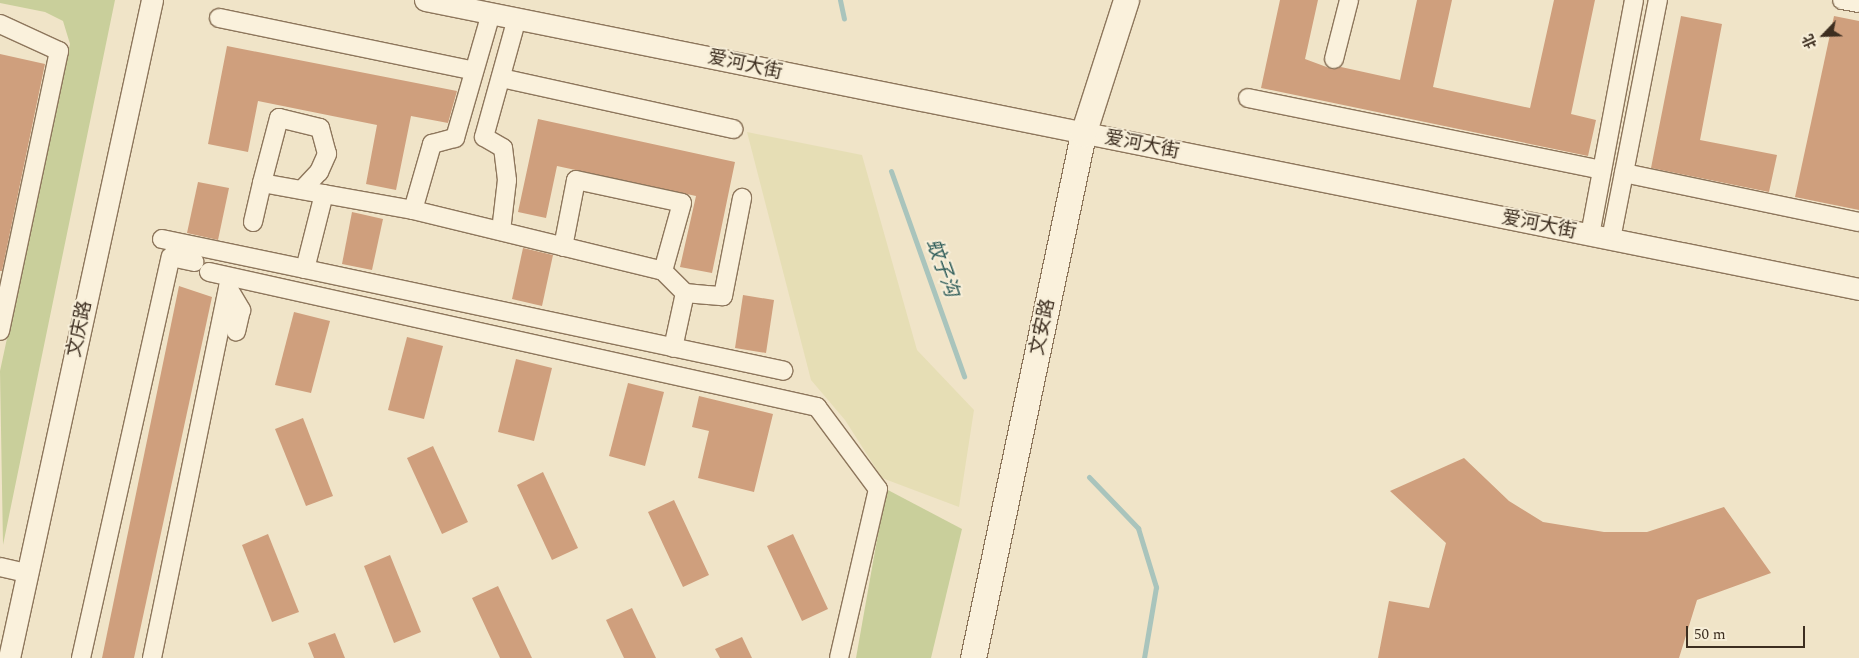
<!DOCTYPE html>
<html>
<head>
<meta charset="utf-8">
<style>
	body { margin:0 }
	#map { position:relative; width:1859px; height:658px; overflow:hidden; background:#f0e4c8; font-family:Spectral,"Noto Sans SC",serif }
	div>[style] { position:absolute }
	[style*='--x'] { left:calc(var(--x)*1px); top:calc(var(--y)*1px); width:calc(var(--w)*1px); rotate:calc(var(--a)*1deg) }
	.farmland>* { inset:0; background:#e6deb5 }
	.green>* { inset:0; background:#c9cf9b }
	.stream>* { height:5px; margin:-2.5px; padding:0 2.5px; transform-origin:2.5px; border-radius:2.5px; background:#a9c4bc }
	.building>* { inset:0; background:#cf9f7d }
	.roads { filter:drop-shadow(1px 0 #8d765c) drop-shadow(-1px 0 #8d765c) drop-shadow(0 1px #8d765c) drop-shadow(0 -1px #8d765c) }
	.minor>* { height:18px; margin:-9px; padding:0 9px; transform-origin:9px; border-radius:9px; background:#faf1dc }
	.tertiary>* { height:21px; margin:-10.5px; padding:0 10.5px; transform-origin:10.5px; border-radius:10.5px; background:#faf1dc }
	.secondary>* { height:25px; margin:-12.5px; padding:0 12.5px; transform-origin:12.5px; border-radius:12.5px; background:#faf1dc }
	span { translate:-50% -50%; white-space:nowrap; text-align:center; line-height:1.15; -webkit-text-stroke:4px #f7eed8; paint-order:stroke }
	.street-label { font-size:19px; color:#3d2e20 }
	.water-label { font-size:20px; color:#2f5d5a; font-style:italic }
	.north { position:absolute; left:1799px; top:10px; width:50px; height:50px; -webkit-text-stroke:4px #f7eed8; paint-order:stroke; rotate:246deg; font-size:14px; font-weight:700; line-height:20px; text-align:center; color:#3d2e20 }
	.north::after { content:''; display:block; margin:auto; width:18px; height:22px; background:#3d2e20; clip-path:polygon(50% 0,100% 100%,50% 72%,0 100%) }
	.scale { position:absolute; left:1686px; top:626px; width:119px; height:22px; box-sizing:border-box; border:2px solid #3d2e20; border-top:0; padding-left:6px; font-size:15px; line-height:18px; white-space:nowrap; color:#3d2e20; -webkit-text-stroke:4px #f7eed8; paint-order:stroke }
</style>
</head>
<body>
<div id="map">
	<div class="farmland">
		<i style="clip-path:polygon(747px 132px,862px 155px,917px 350px,974px 410px,959px 507px,882px 478px,845px 420px,811px 380px)"></i>
	</div>
	<div class="green">
		<i style="clip-path:polygon(0 0,115px 0,3px 545px,0 371px,70px 44px,63px 21px,45px 12px,0 3px)"></i>
		<i style="clip-path:polygon(886px 489px,962px 529px,931px 658px,856px 658px)"></i>
	</div>
	<div class="stream">
		<i style="--x:840;--y:0;--w:19;--a:78"></i>
		<i style="--x:891;--y:171;--w:218;--a:70.4"></i>
		<i style="--x:1089;--y:477;--w:71;--a:46.1"></i>
		<i style="--x:1138;--y:528;--w:62;--a:73"></i>
		<i style="--x:1156;--y:587;--w:72;--a:99.6"></i>
	</div>
	<div class="building">
		<i style="clip-path:polygon(1280px 0,1318px 0,1305px 59px,1332px 69px,1341px 67px,1400px 80px,1417px 0,1452px 0,1433px 87px,1530px 108px,1554px 0,1595px 0,1571px 114px,1596px 120px,1588px 156px,1261px 88px)"></i>
		<i style="clip-path:polygon(1681px 16px,1722px 24px,1700px 140px,1777px 155px,1769px 192px,1651px 168px)"></i>
		<i style="clip-path:polygon(1834px 16px,1859px 21px,1859px 210px,1795px 197px)"></i>
		<i style="clip-path:polygon(227px 46px,457px 91px,448px 123px,411px 116px,396px 190px,366px 184px,377px 125px,258px 101px,248px 152px,208px 144px)"></i>
		<i style="clip-path:polygon(0 54px,45px 64px,2px 271px,0 271px)"></i>
		<i style="clip-path:polygon(538px 119px,735px 162px,712px 273px,680px 267px,696px 196px,557px 166px,546px 218px,518px 212px)"></i>
		<i style="clip-path:polygon(198px 182px,229px 188px,218px 240px,187px 233px)"></i>
		<i style="clip-path:polygon(352px 212px,383px 219px,372px 270px,342px 264px)"></i>
		<i style="clip-path:polygon(523px 248px,553px 255px,542px 306px,512px 299px)"></i>
		<i style="clip-path:polygon(179px 286px,212px 297px,134px 658px,102px 658px)"></i>
		<i style="clip-path:polygon(743px 295px,774px 300px,766px 353px,735px 348px)"></i>
		<i style="clip-path:polygon(294px 312px,330px 321px,311px 393px,275px 385px)"></i>
		<i style="clip-path:polygon(407px 337px,443px 346px,424px 419px,388px 410px)"></i>
		<i style="clip-path:polygon(516px 359px,552px 368px,534px 441px,498px 432px)"></i>
		<i style="clip-path:polygon(628px 383px,664px 392px,645px 466px,609px 456px)"></i>
		<i style="clip-path:polygon(699px 396px,773px 414px,754px 492px,698px 478px,709px 431px,692px 427px)"></i>
		<i style="clip-path:polygon(303px 418px,333px 496px,306px 506px,275px 429px)"></i>
		<i style="clip-path:polygon(433px 446px,468px 522px,442px 534px,407px 458px)"></i>
		<i style="clip-path:polygon(1464px 458px,1509px 501px,1543px 522px,1604px 532px,1647px 532px,1724px 507px,1771px 573px,1697px 600px,1679px 658px,1378px 658px,1389px 601px,1429px 608px,1446px 543px,1390px 491px)"></i>
		<i style="clip-path:polygon(543px 472px,578px 548px,552px 560px,517px 485px)"></i>
		<i style="clip-path:polygon(674px 500px,709px 575px,683px 587px,648px 512px)"></i>
		<i style="clip-path:polygon(268px 534px,299px 612px,272px 622px,242px 545px)"></i>
		<i style="clip-path:polygon(793px 534px,828px 609px,802px 621px,767px 546px)"></i>
		<i style="clip-path:polygon(390px 555px,421px 632px,394px 643px,364px 566px)"></i>
		<i style="clip-path:polygon(498px 586px,532px 658px,500px 658px,472px 598px)"></i>
		<i style="clip-path:polygon(632px 608px,656px 658px,624px 658px,606px 620px)"></i>
		<i style="clip-path:polygon(335px 633px,345px 658px,314px 658px,308px 643px)"></i>
		<i style="clip-path:polygon(742px 637px,752px 658px,720px 658px,715px 649px)"></i>
	</div>
	<div class="roads">
		<div class="minor">
			<i style="--x:1842;--y:0;--w:17;--a:10"></i>
			<i style="--x:219;--y:18;--w:260;--a:11.7"></i>
			<i style="--x:0;--y:24;--w:65;--a:24.6"></i>
			<i style="--x:59;--y:51;--w:286;--a:101.9"></i>
			<i style="--x:1334;--y:59;--w:61;--a:-75.7"></i>
			<i style="--x:501;--y:78;--w:238;--a:12.4"></i>
			<i style="--x:1248;--y:98;--w:361;--a:11.5"></i>
			<i style="--x:1624;--y:173;--w:240;--a:11.8"></i>
			<i style="--x:302;--y:190;--w:25;--a:-47"></i>
			<i style="--x:319;--y:172;--w:20;--a:-66"></i>
			<i style="--x:327;--y:154;--w:27;--a:-105"></i>
			<i style="--x:320;--y:128;--w:42;--a:-166.3"></i>
			<i style="--x:279;--y:118;--w:67;--a:104.7"></i>
			<i style="--x:262;--y:183;--w:63;--a:10.1"></i>
			<i style="--x:324;--y:194;--w:90;--a:10.2"></i>
			<i style="--x:413;--y:210;--w:69;--a:-73.9"></i>
			<i style="--x:432;--y:144;--w:24;--a:-15"></i>
			<i style="--x:455;--y:138;--w:130;--a:-73.9"></i>
			<i style="--x:413;--y:210;--w:257;--a:13.7"></i>
			<i style="--x:663;--y:271;--w:31;--a:45"></i>
			<i style="--x:685;--y:293;--w:56;--a:102.3"></i>
			<i style="--x:253;--y:222;--w:40;--a:-77"></i>
			<i style="--x:501;--y:231;--w:51;--a:-83.3"></i>
			<i style="--x:507;--y:180;--w:32;--a:-97"></i>
			<i style="--x:503;--y:148;--w:22;--a:-150"></i>
			<i style="--x:484;--y:137;--w:123;--a:-74.5"></i>
			<i style="--x:1590;--y:235;--w:239;--a:-79.4"></i>
			<i style="--x:162;--y:239;--w:146;--a:11.8"></i>
			<i style="--x:305;--y:269;--w:77;--a:-75.8"></i>
			<i style="--x:1611;--y:239;--w:244;--a:-78.9"></i>
			<i style="--x:563;--y:247;--w:68;--a:-79"></i>
			<i style="--x:576;--y:180;--w:108;--a:12.2"></i>
			<i style="--x:682;--y:203;--w:71;--a:105.6"></i>
			<i style="--x:305;--y:269;--w:489;--a:12"></i>
			<i style="--x:209;--y:272;--w:623;--a:12.52"></i>
			<i style="--x:817;--y:407;--w:102;--a:53.4"></i>
			<i style="--x:878;--y:489;--w:173;--a:103"></i>
			<i style="--x:228;--y:288;--w:26;--a:59"></i>
			<i style="--x:241;--y:310;--w:22;--a:103"></i>
			<i style="--x:685;--y:293;--w:38;--a:5"></i>
			<i style="--x:723;--y:296;--w:100;--a:-79"></i>
			<i style="--x:0;--y:567;--w:28;--a:13"></i>
			<i style="--x:81;--y:658;--w:411;--a:-77.4"></i>
			<i style="--x:171;--y:257;--w:24;--a:12"></i>
			<i style="--x:152;--y:658;--w:388;--a:-78.4"></i>
		</div>
		<div class="tertiary">
			<i style="--x:425;--y:0;--w:1463;--a:11.39"></i>
			<i style="--x:9;--y:658;--w:673;--a:-77.74"></i>
		</div>
		<div class="secondary">
			<i style="--x:973;--y:658;--w:535;--a:-78.14"></i>
			<i style="--x:1083;--y:134;--w:141;--a:-72.2"></i>
		</div>
	</div>
	<div class="street-label">
		<span style="left:745px;top:65px;rotate:12deg">爱河大街</span>
		<span style="left:1142px;top:145px;rotate:11deg">爱河大街</span>
		<span style="left:1539px;top:225px;rotate:11deg">爱河大街</span>
		<span style="left:1043px;top:327px;rotate:-78deg">文安路</span>
		<span style="left:80px;top:329px;rotate:-78deg">文庆路</span>
	</div>
	<div class="water-label">
		<span style="left:942px;top:268px;rotate:70deg">蚊子沟</span>
	</div>
	<div class="north">北</div>
	<div class="scale">50 m</div>
</div>
</body>
</html>
